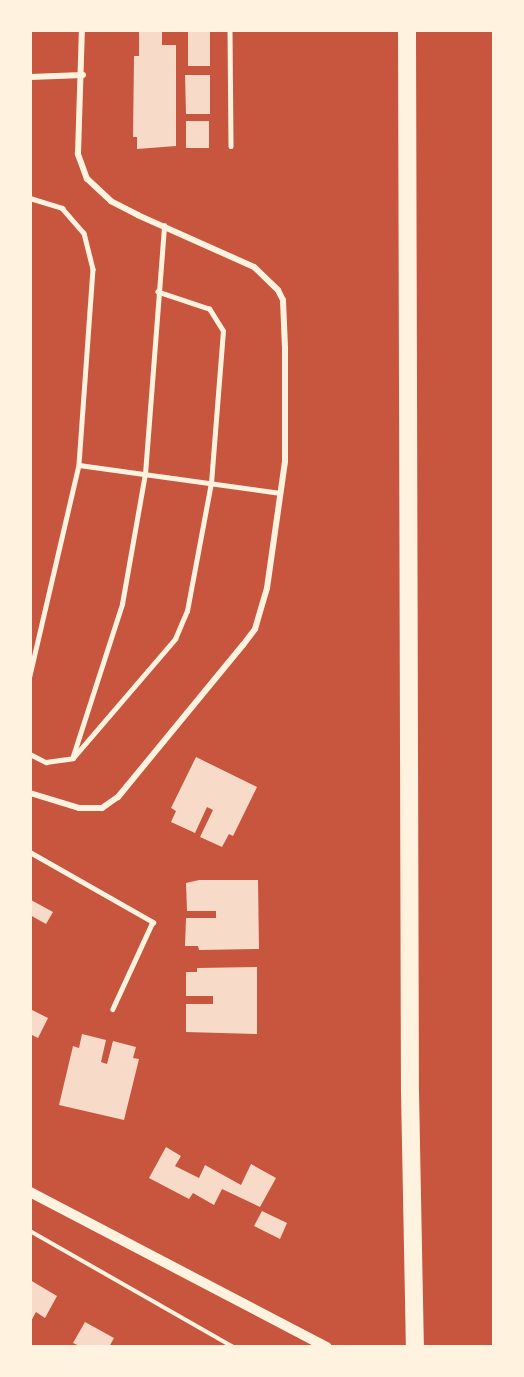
<!DOCTYPE html>
<html>
<head>
<meta charset="utf-8">
<style>
	body { margin:0 }
	#map { position:relative; width:524px; height:1377px; overflow:hidden; background:#c8553d; font-family:"Varela Round",sans-serif }
	div>[style] { position:absolute }
	[style*='--x'] { left:calc(var(--x)*1px); top:calc(var(--y)*1px); width:calc(var(--w)*1px); rotate:calc(var(--a)*1deg) }
	.building>* { inset:0; background:#f7dbc8 }
	.path>* { height:4px; margin:-2px; padding:0 2px; transform-origin:2px; border-radius:2px; background:#fff3e0 }
	.service>* { height:4.5px; margin:-2.25px; padding:0 2.25px; transform-origin:2.25px; border-radius:2.25px; background:#fff3e0 }
	.minor>* { height:6px; margin:-3px; padding:0 3px; transform-origin:3px; border-radius:3px; background:#fff3e0 }
	.tertiary>* { height:10px; margin:-5px; padding:0 5px; transform-origin:5px; border-radius:5px; background:#fff3e0 }
	.motorway>* { height:18px; margin:-9px; padding:0 9px; transform-origin:9px; border-radius:9px; background:#fff3e0 }
	span { translate:-50% -50%; white-space:nowrap; text-align:center; line-height:1.15; -webkit-text-stroke:4.5px #fff3e0; paint-order:stroke }
	.frame { position:absolute; inset:0; border:32px solid #fff3e0; pointer-events:none }
</style>
</head>
<body>
<div id="map">
	<div class="building">
		<i style="clip-path:polygon(139px 30px,162px 30px,162px 45px,176px 45px,176px 146px,137px 149px,137px 137px,133px 137px,134px 56px,139px 56px)"></i>
		<i style="clip-path:polygon(188px 30px,210px 30px,210px 66px,188px 66px)"></i>
		<i style="clip-path:polygon(185px 75px,210px 75px,210px 114px,186px 114px)"></i>
		<i style="clip-path:polygon(186px 121px,209px 121px,209px 148px,186px 148px)"></i>
		<i style="clip-path:polygon(196px 757px,257px 787px,233px 836px,229px 834px,222px 847px,200px 837px,213px 810px,207px 807px,195px 833px,171px 822px,176px 811px,171px 808px)"></i>
		<i style="clip-path:polygon(199px 880px,258px 880px,259px 949px,199px 950px,198px 946px,185px 946px,186px 918px,216px 918px,216px 911px,187px 911px,186px 883px)"></i>
		<i style="clip-path:polygon(31px 900px,53px 912px,46px 924px,30px 915px)"></i>
		<i style="clip-path:polygon(257px 967px,257px 1034px,186px 1032px,186px 1004px,213px 1004px,213px 996px,186px 996px,186px 972px,197px 972px,197px 968px)"></i>
		<i style="clip-path:polygon(30px 1009px,48px 1018px,38px 1038px,30px 1034px)"></i>
		<i style="clip-path:polygon(82px 1034px,106px 1040px,101px 1062px,107px 1064px,113px 1041px,136px 1047px,133px 1058px,139px 1059px,124px 1120px,59px 1105px,73px 1046px,79px 1048px)"></i>
		<i style="clip-path:polygon(166px 1147px,181px 1156px,175px 1166px,199px 1178px,205px 1165px,241px 1185px,251px 1164px,276px 1178px,260px 1207px,222px 1189px,214px 1205px,193px 1193px,189px 1199px,149px 1178px)"></i>
		<i style="clip-path:polygon(262px 1211px,287px 1223px,280px 1239px,254px 1226px)"></i>
		<i style="clip-path:polygon(30px 1280px,57px 1296px,45px 1318px,36px 1312px,30px 1323px)"></i>
		<i style="clip-path:polygon(85px 1322px,114px 1338px,109px 1347px,82px 1347px,73px 1343px)"></i>
	</div>
	<div class="path">
		<i style="--x:30;--y:1231;--w:234;--a:29.7"></i>
	</div>
	<div class="service">
		<i style="--x:230;--y:30;--w:116;--a:89.5"></i>
		<i style="--x:30;--y:198;--w:34;--a:17"></i>
		<i style="--x:62;--y:208;--w:33;--a:49"></i>
		<i style="--x:84;--y:233;--w:37;--a:76"></i>
		<i style="--x:93;--y:269;--w:196;--a:94.1"></i>
		<i style="--x:79;--y:465;--w:217;--a:103.1"></i>
		<i style="--x:79;--y:465;--w:203;--a:7.9"></i>
		<i style="--x:30;--y:754;--w:18;--a:27"></i>
		<i style="--x:46;--y:762;--w:27;--a:-8"></i>
		<i style="--x:73;--y:758;--w:157;--a:-49.4"></i>
		<i style="--x:175;--y:639;--w:30;--a:-67"></i>
		<i style="--x:187;--y:611;--w:130;--a:-79.4"></i>
		<i style="--x:211;--y:483;--w:152;--a:-85.5"></i>
		<i style="--x:223;--y:331;--w:26;--a:-122"></i>
		<i style="--x:209;--y:309;--w:54;--a:-161.6"></i>
		<i style="--x:73;--y:756;--w:160;--a:-72.1"></i>
		<i style="--x:122;--y:604;--w:132;--a:-80"></i>
		<i style="--x:145;--y:474;--w:249;--a:-85.6"></i>
		<i style="--x:30;--y:852;--w:142;--a:29.6"></i>
		<i style="--x:153;--y:922;--w:96;--a:114.7"></i>
	</div>
	<div class="minor">
		<i style="--x:30;--y:77;--w:53;--a:-2.2"></i>
		<i style="--x:30;--y:793;--w:51;--a:17"></i>
		<i style="--x:79;--y:808;--w:23;--a:0"></i>
		<i style="--x:102;--y:808;--w:19;--a:-35"></i>
		<i style="--x:118;--y:797;--w:197;--a:-50.6"></i>
		<i style="--x:243;--y:645;--w:20;--a:-53"></i>
		<i style="--x:255;--y:629;--w:43;--a:-73.7"></i>
		<i style="--x:267;--y:588;--w:128;--a:-81.9"></i>
		<i style="--x:285;--y:461;--w:113;--a:-90"></i>
		<i style="--x:285;--y:348;--w:48;--a:-92.4"></i>
		<i style="--x:283;--y:300;--w:11;--a:-117"></i>
		<i style="--x:278;--y:290;--w:33;--a:-136"></i>
		<i style="--x:254;--y:267;--w:127;--a:-155.9"></i>
		<i style="--x:138;--y:215;--w:30;--a:-153"></i>
		<i style="--x:111;--y:201;--w:33;--a:-137"></i>
		<i style="--x:87;--y:179;--w:27;--a:-110"></i>
		<i style="--x:78;--y:154;--w:124;--a:-88.2"></i>
	</div>
	<div class="tertiary">
		<i style="--x:30;--y:1192;--w:335;--a:27.6"></i>
	</div>
	<div class="motorway">
		<i style="--x:407;--y:30;--w:1062;--a:89.84"></i>
		<i style="--x:410;--y:1092;--w:255;--a:88.9"></i>
	</div>
	<div class="frame"></div>
</div>
</body>
</html>
